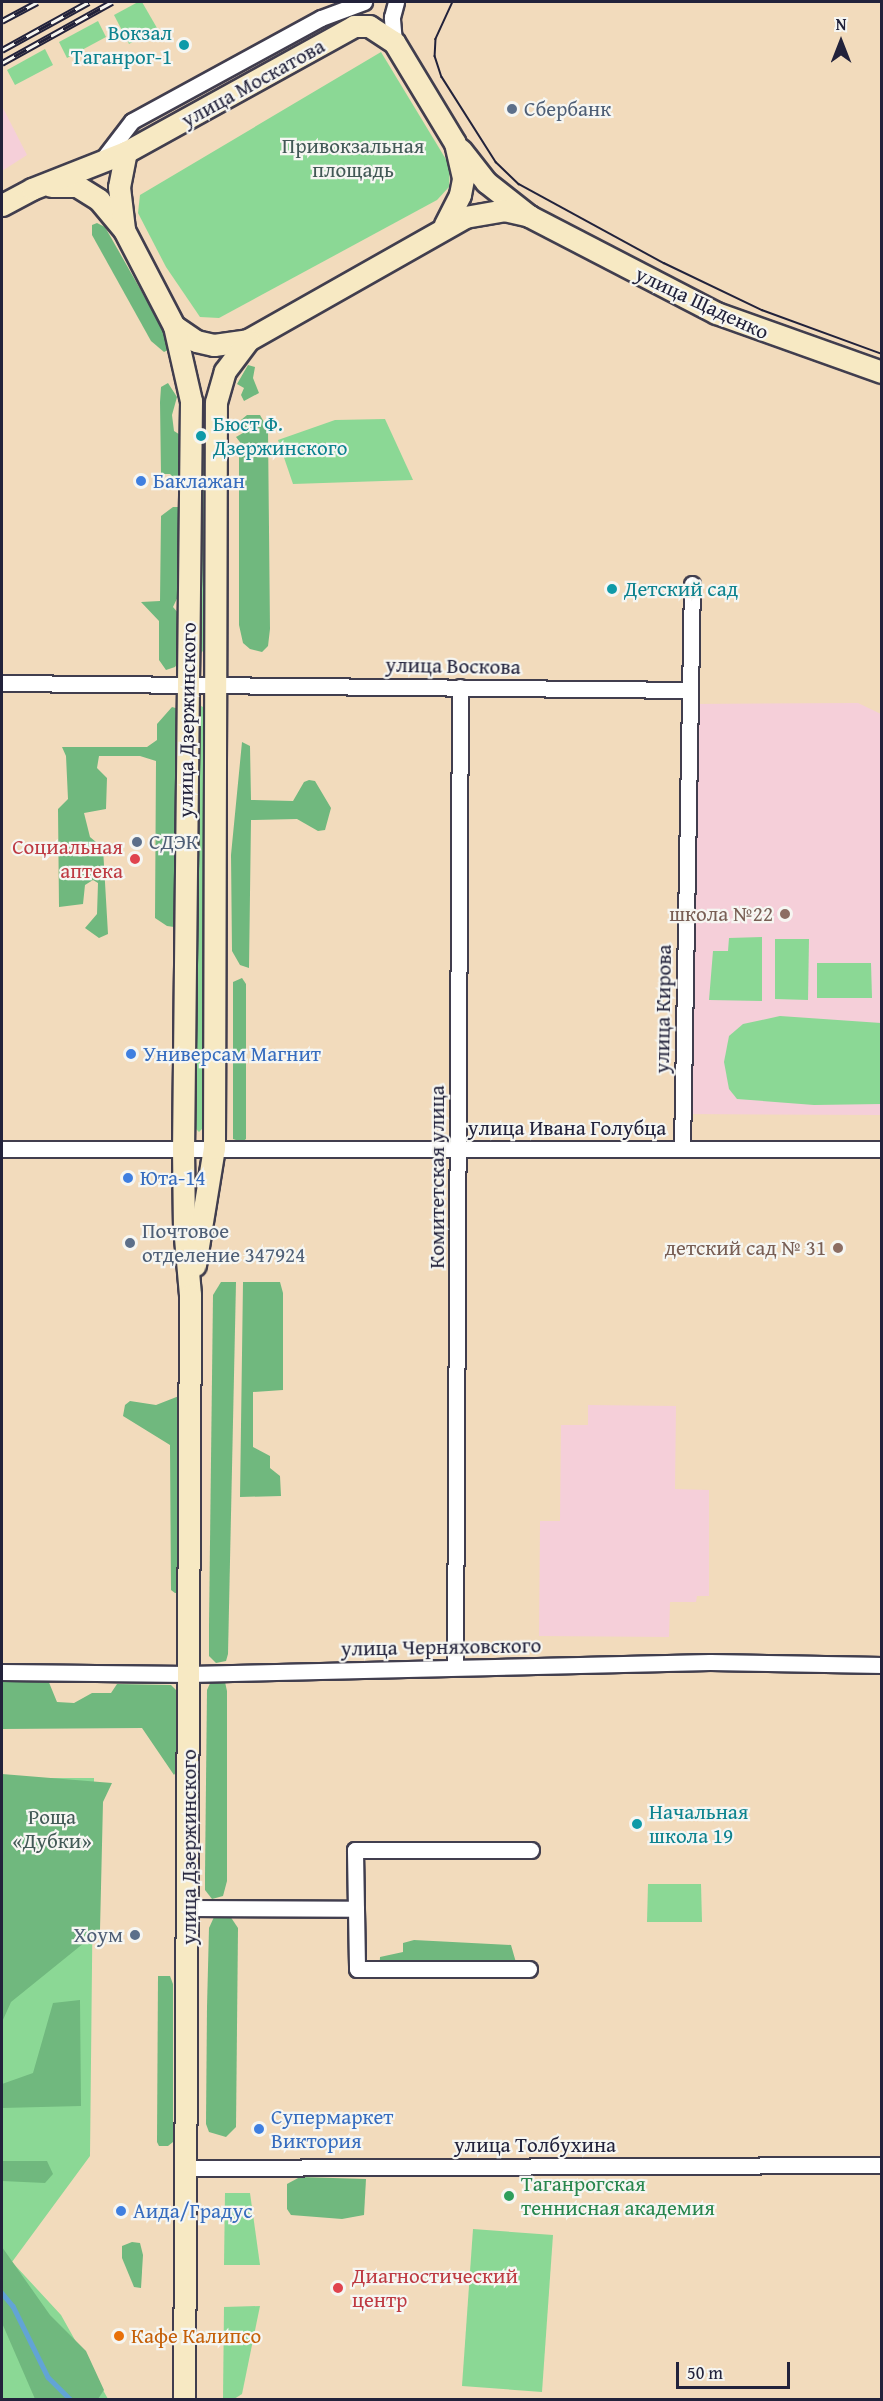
<!DOCTYPE html>
<html>
<head>
<meta charset="utf-8">
<style>
	body { margin:0 }
	#map { position:relative; width:883px; height:2401px; overflow:hidden; background:#f2dbbc; font-family:"Gentium Book Plus",serif }
	div>[style] { position:absolute }
	[style*='--x'] { left:calc(var(--x)*1px); top:calc(var(--y)*1px); width:calc(var(--w)*1px); rotate:calc(var(--a)*1deg) }
	.built>* { inset:0; background:#f5cfd9 }
	.green>* { inset:0; background:#8bd895 }
	.forest>* { inset:0; background:#70b87e }
	.stream>* { height:4.5px; margin:-2.25px; padding:0 2.25px; transform-origin:2.25px; border-radius:2.25px; background:#62a4d5 }
	.roads { filter:drop-shadow(2px 0 #413e4e) drop-shadow(-2px 0 #413e4e) drop-shadow(0 2px #413e4e) drop-shadow(0 -2px #413e4e) }
	.street>* { height:15px; margin:-7.5px; padding:0 7.5px; transform-origin:7.5px; border-radius:7.5px; background:#fff }
	.secondary>* { height:21px; margin:-10.5px; padding:0 10.5px; transform-origin:10.5px; border-radius:10.5px; background:#f7e9c3 }
	.tram>* { height:1.5px; margin:-0.75px; padding:0 0.75px; transform-origin:0.75px; border-radius:0.75px; background:#22223b }
	.rail>* { height:7px; margin-top:-3.5px; transform-origin:0; background:repeating-linear-gradient(90deg,#f6f6f2 0 14px,#22223b 0 28px); box-sizing:border-box; border-block:2px solid #22223b }
	.dots>* { width:16px; height:16px; translate:-50% -50%; box-sizing:border-box; border:3px solid #f6f6f2; border-radius:50% }
	span { translate:-50% -50%; white-space:nowrap; text-align:center; line-height:1.15; -webkit-text-stroke:4.5px #f6f6f2; paint-order:stroke }
	.culture-label { font-size:21px; color:#0d838f }
	.right { translate:-100% -50%; text-align:right }
	.left { translate:0 -50%; text-align:left }
	.street-label { font-size:21px; color:#22223b }
	.service-label { font-size:21px; color:#4e5e75 }
	.park-label { font-size:21px; color:#425956 }
	.shop-label { font-size:21px; color:#366cbe }
	.health-label { font-size:21px; color:#be3a42 }
	.education-label { font-size:21px; color:#785e54 }
	.leisure-label { font-size:21px; color:#27864d }
	.food-label { font-size:21px; color:#c56008 }
	.frame { position:absolute; inset:0; border:3px solid #22223b; pointer-events:none }
	.north { position:absolute; left:811px; top:12px; width:60px; height:60px; -webkit-text-stroke:4px #f6f6f2; paint-order:stroke; rotate:0deg; font-size:16px; font-weight:700; line-height:24px; text-align:center; color:#22223b }
	.north::after { content:''; display:block; margin:auto; width:21px; height:27px; background:#22223b; clip-path:polygon(50% 0,100% 100%,50% 72%,0 100%) }
	.scale { position:absolute; left:676px; top:2362px; width:114px; height:27px; box-sizing:border-box; border:3px solid #22223b; border-top:0; padding-left:8px; font-size:18px; line-height:21px; white-space:nowrap; color:#22223b; -webkit-text-stroke:4px #f6f6f2; paint-order:stroke }
</style>
</head>
<body>
<div id="map">
	<div class="built">
		<i style="clip-path:polygon(2px 106px,27px 155px,2px 171px)"></i>
		<i style="clip-path:polygon(858px 703px,881px 714px,881px 1115px,686px 1114px,690px 704px)"></i>
		<i style="clip-path:polygon(588px 1405px,676px 1406px,675px 1489px,709px 1490px,709px 1596px,697px 1596px,696px 1602px,670px 1602px,669px 1637px,539px 1636px,540px 1521px,560px 1521px,561px 1425px,588px 1425px)"></i>
	</div>
	<div class="green">
		<i style="clip-path:polygon(138px 2px,142px 2px,157px 28px,129px 44px,114px 15px)"></i>
		<i style="clip-path:polygon(98px 21px,106px 37px,67px 58px,59px 42px)"></i>
		<i style="clip-path:polygon(45px 49px,53px 65px,15px 85px,7px 70px)"></i>
		<i style="clip-path:polygon(381px 52px,450px 166px,449px 187px,437px 200px,219px 318px,200px 317px,166px 267px,138px 213px,140px 195px)"></i>
		<i style="clip-path:polygon(385px 419px,413px 480px,293px 484px,278px 440px,335px 420px)"></i>
		<i style="clip-path:polygon(197px 441px,207px 441px,206px 648px,201px 653px,196px 648px)"></i>
		<i style="clip-path:polygon(201px 706px,207px 709px,204px 1127px,199px 1132px,194px 1127px,195px 709px)"></i>
		<i style="clip-path:polygon(762px 937px,762px 1001px,709px 1000px,713px 951px,728px 951px,729px 938px)"></i>
		<i style="clip-path:polygon(775px 939px,809px 939px,808px 1000px,775px 999px)"></i>
		<i style="clip-path:polygon(817px 963px,871px 963px,872px 998px,817px 998px)"></i>
		<i style="clip-path:polygon(780px 1016px,881px 1023px,881px 1104px,814px 1105px,737px 1099px,729px 1089px,724px 1062px,729px 1036px,743px 1024px)"></i>
		<i style="clip-path:polygon(9px 1778px,94px 1778px,90px 2156px,12px 2262px,61px 2315px,108px 2399px,2px 2399px,2px 2022px)"></i>
		<i style="clip-path:polygon(648px 1884px,701px 1884px,702px 1922px,647px 1922px)"></i>
		<i style="clip-path:polygon(225px 2193px,250px 2193px,260px 2265px,224px 2265px)"></i>
		<i style="clip-path:polygon(473px 2229px,553px 2235px,542px 2392px,462px 2386px)"></i>
		<i style="clip-path:polygon(260px 2306px,242px 2394px,234px 2399px,223px 2399px,224px 2307px)"></i>
	</div>
	<div class="forest">
		<i style="clip-path:polygon(97px 223px,105px 227px,164px 331px,168px 350px,164px 352px,151px 341px,92px 235px,92px 225px)"></i>
		<i style="clip-path:polygon(248px 365px,255px 367px,253px 378px,259px 393px,244px 401px,241px 395px,244px 388px,237px 384px)"></i>
		<i style="clip-path:polygon(168px 383px,177px 397px,172px 415px,174px 431px,185px 438px,184px 480px,179px 483px,170px 474px,161px 474px,160px 402px,161px 387px)"></i>
		<i style="clip-path:polygon(247px 415px,260px 415px,268px 429px,270px 629px,268px 646px,262px 652px,250px 649px,243px 643px,239px 625px,239px 457px,246px 450px,236px 437px,243px 433px,241px 420px)"></i>
		<i style="clip-path:polygon(173px 507px,179px 507px,182px 522px,182px 588px,173px 607px,179px 614px,180px 660px,175px 667px,166px 670px,159px 660px,159px 621px,141px 602px,160px 601px,161px 516px)"></i>
		<i style="clip-path:polygon(172px 707px,179px 709px,177px 921px,174px 927px,167px 926px,155px 918px,156px 761px,140px 756px,99px 756px,97px 768px,107px 778px,106px 809px,84px 813px,90px 837px,103px 848px,108px 934px,99px 938px,85px 928px,97px 914px,98px 883px,93px 880px,85px 885px,83px 904px,59px 907px,58px 809px,68px 799px,66px 756px,62px 747px,147px 747px,157px 740px,157px 724px)"></i>
		<i style="clip-path:polygon(242px 742px,250px 746px,251px 800px,293px 801px,304px 782px,309px 780px,315px 781px,331px 808px,325px 830px,318px 831px,297px 819px,251px 820px,249px 968px,240px 965px,232px 951px,231px 855px)"></i>
		<i style="clip-path:polygon(242px 978px,246px 984px,246px 1139px,242px 1142px,233px 1139px,233px 982px)"></i>
		<i style="clip-path:polygon(221px 1282px,236px 1282px,228px 1654px,226px 1661px,216px 1663px,209px 1656px,209px 1626px,213px 1295px)"></i>
		<i style="clip-path:polygon(243px 1282px,280px 1282px,283px 1293px,283px 1390px,253px 1392px,253px 1447px,270px 1456px,270px 1468px,280px 1476px,281px 1496px,240px 1497px)"></i>
		<i style="clip-path:polygon(179px 1396px,181px 1593px,175px 1593px,171px 1590px,170px 1445px,123px 1416px,125px 1405px,130px 1401px,156px 1405px)"></i>
		<i style="clip-path:polygon(212px 1679px,225px 1682px,227px 1691px,227px 1881px,223px 1896px,212px 1899px,205px 1890px,205px 1875px,207px 1690px)"></i>
		<i style="clip-path:polygon(13px 1680px,48px 1680px,57px 1702px,74px 1703px,92px 1693px,111px 1693px,117px 1684px,171px 1685px,179px 1693px,180px 1766px,174px 1775px,142px 1728px,2px 1729px,2px 1682px)"></i>
		<i style="clip-path:polygon(2px 1774px,112px 1783px,103px 1802px,100px 1930px,11px 2002px,2px 2022px)"></i>
		<i style="clip-path:polygon(230px 1916px,238px 1928px,236px 2127px,226px 2137px,209px 2132px,206px 2124px,207px 2007px,209px 1928px,214px 1917px)"></i>
		<i style="clip-path:polygon(414px 1940px,511px 1945px,519px 1973px,507px 1979px,379px 1973px,380px 1957px,403px 1952px,403px 1943px)"></i>
		<i style="clip-path:polygon(158px 1976px,170px 1976px,173px 1984px,173px 2142px,168px 2146px,159px 2146px,157px 2142px)"></i>
		<i style="clip-path:polygon(80px 2000px,81px 2106px,2px 2108px,2px 2084px,33px 2073px,53px 2003px)"></i>
		<i style="clip-path:polygon(2px 2161px,47px 2161px,53px 2174px,45px 2183px,2px 2181px)"></i>
		<i style="clip-path:polygon(300px 2177px,366px 2179px,364px 2215px,342px 2219px,291px 2215px,287px 2209px,287px 2184px)"></i>
		<i style="clip-path:polygon(132px 2242px,140px 2243px,143px 2255px,141px 2288px,134px 2287px,122px 2258px,122px 2246px)"></i>
		<i style="clip-path:polygon(2px 2247px,50px 2315px,86px 2351px,104px 2390px,98px 2399px,35px 2399px,2px 2323px)"></i>
	</div>
	<div class="stream">
		<i style="--x:2;--y:2293;--w:17;--a:50"></i>
		<i style="--x:13;--y:2306;--w:79;--a:63.8"></i>
		<i style="--x:48;--y:2377;--w:33;--a:45"></i>
	</div>
	<div class="roads">
		<div class="street">
			<i style="--x:394;--y:42;--w:25;--a:-95"></i>
			<i style="--x:392;--y:17;--w:16;--a:-75"></i>
			<i style="--x:102;--y:160;--w:49;--a:-52.4"></i>
			<i style="--x:132;--y:121;--w:215;--a:-28.6"></i>
			<i style="--x:321;--y:18;--w:46;--a:-20.4"></i>
			<i style="--x:2;--y:683;--w:687;--a:0.58"></i>
			<i style="--x:2;--y:1149;--w:880;--a:0"></i>
			<i style="--x:682;--y:1149;--w:565;--a:-88.99"></i>
			<i style="--x:455;--y:1667;--w:980;--a:-89.71"></i>
			<i style="--x:2;--y:1672;--w:187;--a:0.6"></i>
			<i style="--x:189;--y:1674;--w:521;--a:-1.32"></i>
			<i style="--x:710;--y:1662;--w:172;--a:1"></i>
			<i style="--x:189;--y:1908;--w:167;--a:0.3"></i>
			<i style="--x:356;--y:1909;--w:59;--a:-91"></i>
			<i style="--x:355;--y:1850;--w:176;--a:0"></i>
			<i style="--x:356;--y:1909;--w:60;--a:89"></i>
			<i style="--x:357;--y:1969;--w:172;--a:0"></i>
			<i style="--x:188;--y:2168;--w:694;--a:-0.25"></i>
		</div>
		<div class="secondary">
			<i style="--x:461;--y:150;--w:41;--a:52"></i>
			<i style="--x:486;--y:182;--w:55;--a:38.3"></i>
			<i style="--x:529;--y:216;--w:211;--a:27.4"></i>
			<i style="--x:716;--y:313;--w:176;--a:19.6"></i>
			<i style="--x:51;--y:186;--w:26;--a:0"></i>
			<i style="--x:77;--y:186;--w:26;--a:32"></i>
			<i style="--x:99;--y:200;--w:39;--a:50"></i>
			<i style="--x:124;--y:230;--w:108;--a:62.5"></i>
			<i style="--x:174;--y:326;--w:27;--a:34"></i>
			<i style="--x:196;--y:341;--w:18;--a:13"></i>
			<i style="--x:214;--y:345;--w:34;--a:-8"></i>
			<i style="--x:248;--y:340;--w:249;--a:-29.5"></i>
			<i style="--x:465;--y:217;--w:40;--a:-10"></i>
			<i style="--x:504;--y:210;--w:26;--a:13"></i>
			<i style="--x:2;--y:205;--w:34;--a:-28"></i>
			<i style="--x:32;--y:189;--w:101;--a:-21.5"></i>
			<i style="--x:126;--y:152;--w:260;--a:-28.9"></i>
			<i style="--x:354;--y:26;--w:15;--a:0"></i>
			<i style="--x:369;--y:26;--w:30;--a:33"></i>
			<i style="--x:394;--y:42;--w:118;--a:58.9"></i>
			<i style="--x:455;--y:143;--w:37;--a:77"></i>
			<i style="--x:463;--y:179;--w:16;--a:101"></i>
			<i style="--x:460;--y:195;--w:34;--a:117"></i>
			<i style="--x:124;--y:229;--w:42;--a:-96.8"></i>
			<i style="--x:119;--y:187;--w:36;--a:-79"></i>
			<i style="--x:174;--y:326;--w:77;--a:77.2"></i>
			<i style="--x:191;--y:401;--w:747;--a:90.61"></i>
			<i style="--x:183;--y:1148;--w:78;--a:89.3"></i>
			<i style="--x:184;--y:1226;--w:69;--a:85"></i>
			<i style="--x:190;--y:1295;--w:1105;--a:90.31"></i>
			<i style="--x:195;--y:1265;--w:119;--a:-80.8"></i>
			<i style="--x:214;--y:1148;--w:746;--a:-89.85"></i>
			<i style="--x:216;--y:402;--w:32;--a:-74"></i>
			<i style="--x:225;--y:371;--w:39;--a:-53"></i>
		</div>
	</div>
	<div class="tram">
		<i style="--x:453;--y:2;--w:41;--a:114.7"></i>
		<i style="--x:436;--y:39;--w:17;--a:93"></i>
		<i style="--x:435;--y:56;--w:22;--a:72"></i>
		<i style="--x:442;--y:77;--w:101;--a:57.6"></i>
		<i style="--x:496;--y:162;--w:32;--a:44"></i>
		<i style="--x:519;--y:184;--w:165;--a:28.6"></i>
		<i style="--x:664;--y:263;--w:109;--a:25.6"></i>
		<i style="--x:762;--y:310;--w:128;--a:20.1"></i>
	</div>
	<div class="rail">
		<i style="--x:2;--y:21;--w:40;--a:-28"></i>
		<i style="--x:2;--y:50;--w:99;--a:-28.9"></i>
		<i style="--x:2;--y:63;--w:126;--a:-29"></i>
	</div>
	<div class="dots">
		<i style="left:184px;top:45px;background:#0f9aa8"></i>
		<i style="left:512px;top:109px;background:#5c6f8a"></i>
		<i style="left:201px;top:436px;background:#0f9aa8"></i>
		<i style="left:141px;top:481px;background:#3f7fe0"></i>
		<i style="left:612px;top:589px;background:#0f9aa8"></i>
		<i style="left:137px;top:842px;background:#5c6f8a"></i>
		<i style="left:135px;top:859px;background:#e0444e"></i>
		<i style="left:785px;top:914px;background:#8d6e63"></i>
		<i style="left:131px;top:1054px;background:#3f7fe0"></i>
		<i style="left:128px;top:1178px;background:#3f7fe0"></i>
		<i style="left:130px;top:1243px;background:#5c6f8a"></i>
		<i style="left:838px;top:1248px;background:#8d6e63"></i>
		<i style="left:637px;top:1824px;background:#0f9aa8"></i>
		<i style="left:135px;top:1935px;background:#5c6f8a"></i>
		<i style="left:259px;top:2129px;background:#3f7fe0"></i>
		<i style="left:509px;top:2196px;background:#2e9e5b"></i>
		<i style="left:121px;top:2211px;background:#3f7fe0"></i>
		<i style="left:338px;top:2288px;background:#e0444e"></i>
		<i style="left:119px;top:2336px;background:#e8710a"></i>
	</div>
	<div class="culture-label">
		<span class="right" style="left:172px;top:45px">Вокзал<br>Таганрог-1</span>
		<span class="left" style="left:213px;top:436px">Бюст Ф.<br>Дзержинского</span>
		<span class="left" style="left:624px;top:589px">Детский сад</span>
		<span class="left" style="left:649px;top:1824px">Начальная<br>школа 19</span>
	</div>
	<div class="street-label">
		<span style="left:253px;top:83px;rotate:-29deg">улица Москатова</span>
		<span style="left:702px;top:303px;rotate:25deg">улица Щаденко</span>
		<span style="left:453px;top:666px;rotate:1deg">улица Воскова</span>
		<span style="left:187px;top:720px;rotate:-89deg">улица Дзержинского</span>
		<span style="left:663px;top:1009px;rotate:-89deg">улица Кирова</span>
		<span style="left:567px;top:1128px">улица Ивана Голубца</span>
		<span style="left:437px;top:1177px;rotate:-90deg">Комитетская улица</span>
		<span style="left:441px;top:1647px;rotate:-1deg">улица Черняховского</span>
		<span style="left:189px;top:1847px;rotate:-90deg">улица Дзержинского</span>
		<span style="left:535px;top:2145px">улица Толбухина</span>
	</div>
	<div class="service-label">
		<span class="left" style="left:524px;top:109px">Сбербанк</span>
		<span class="left" style="left:149px;top:842px">СДЭК</span>
		<span class="left" style="left:142px;top:1243px">Почтовое<br>отделение 347924</span>
		<span class="right" style="left:123px;top:1935px">Хоум</span>
	</div>
	<div class="park-label">
		<span style="left:353px;top:158px">Привокзальная<br>площадь</span>
		<span style="left:52px;top:1829px">Роща<br>«Дубки»</span>
	</div>
	<div class="shop-label">
		<span class="left" style="left:153px;top:481px">Баклажан</span>
		<span class="left" style="left:143px;top:1054px">Универсам Магнит</span>
		<span class="left" style="left:140px;top:1178px">Юта-14</span>
		<span class="left" style="left:271px;top:2129px">Супермаркет<br>Виктория</span>
		<span class="left" style="left:133px;top:2211px">Аида/Градус</span>
	</div>
	<div class="health-label">
		<span class="right" style="left:123px;top:859px">Социальная<br>аптека</span>
		<span class="left" style="left:352px;top:2288px">Диагностический<br>центр</span>
	</div>
	<div class="education-label">
		<span class="right" style="left:773px;top:914px">школа №22</span>
		<span class="right" style="left:826px;top:1248px">детский сад № 31</span>
	</div>
	<div class="leisure-label">
		<span class="left" style="left:521px;top:2196px">Таганрогская<br>теннисная академия</span>
	</div>
	<div class="food-label">
		<span class="left" style="left:131px;top:2336px">Кафе Калипсо</span>
	</div>
	<div class="frame"></div>
	<div class="north">N</div>
	<div class="scale">50 m</div>
</div>
</body>
</html>
